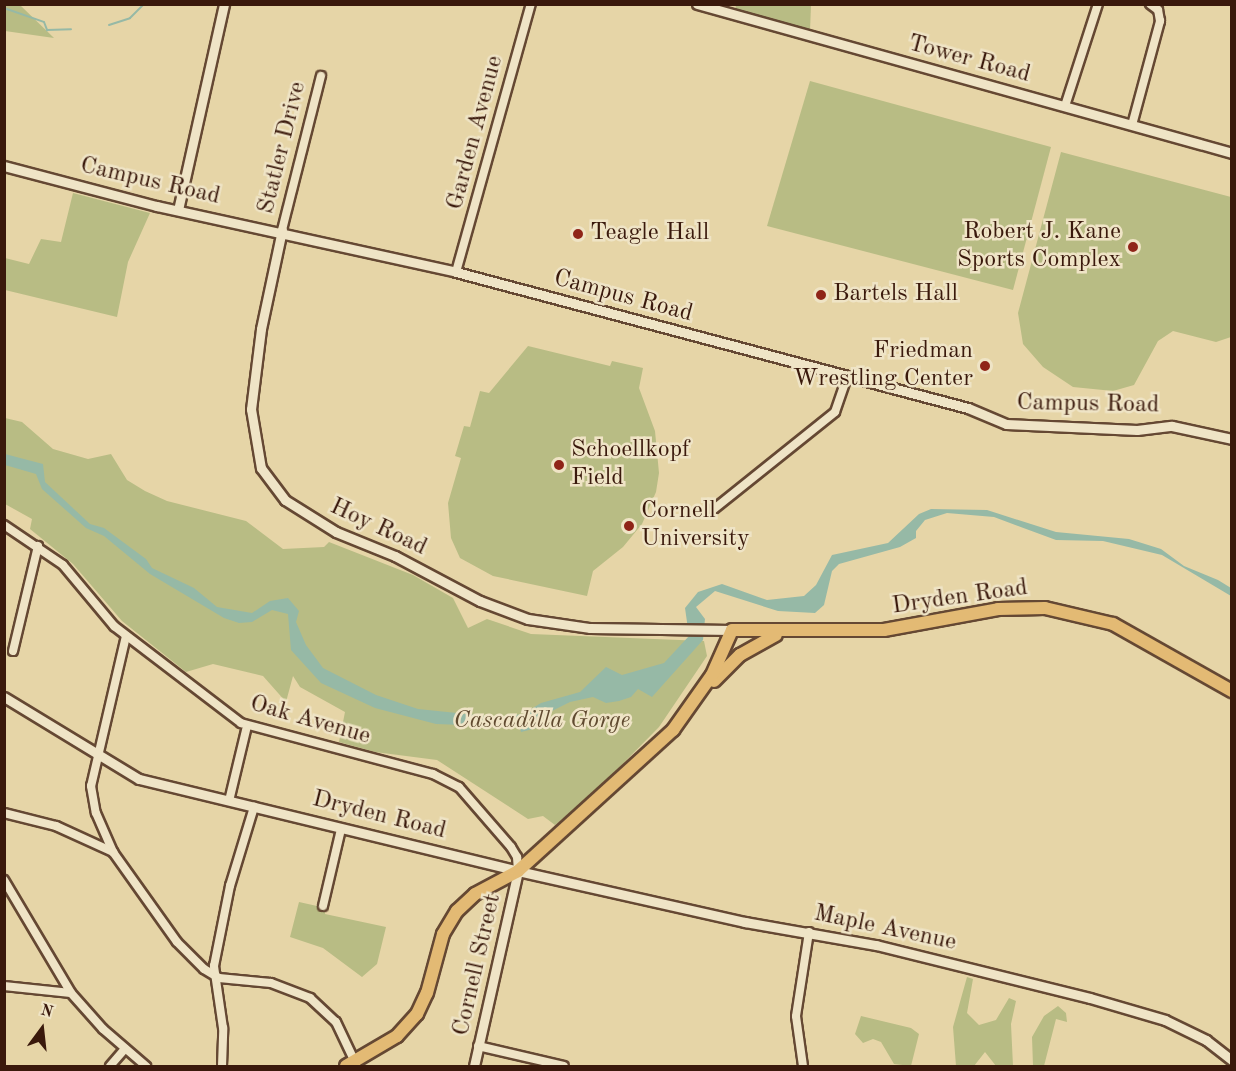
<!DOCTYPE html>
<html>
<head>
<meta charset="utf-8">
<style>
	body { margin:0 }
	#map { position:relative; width:1236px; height:1071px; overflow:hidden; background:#e6d5a7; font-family:"Old Standard TT",serif }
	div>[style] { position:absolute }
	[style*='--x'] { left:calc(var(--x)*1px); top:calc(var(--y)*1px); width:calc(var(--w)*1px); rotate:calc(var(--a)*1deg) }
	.green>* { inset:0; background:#b8bc84 }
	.water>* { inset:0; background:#96b9a6 }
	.stream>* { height:2px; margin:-1px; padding:0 1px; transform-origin:1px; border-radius:1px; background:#96b9a6 }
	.roads { filter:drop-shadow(2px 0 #654833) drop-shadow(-2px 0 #654833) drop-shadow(0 2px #654833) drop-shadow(0 -2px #654833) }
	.minor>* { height:8px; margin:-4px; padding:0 4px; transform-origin:4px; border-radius:4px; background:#efe4c6 }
	.tertiary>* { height:9px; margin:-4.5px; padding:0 4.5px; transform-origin:4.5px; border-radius:4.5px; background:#efe4c6 }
	.primary>* { height:12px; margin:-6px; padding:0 6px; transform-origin:6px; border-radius:6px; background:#e3ba74 }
	.dots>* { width:16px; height:16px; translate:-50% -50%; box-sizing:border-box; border:3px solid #efe4c6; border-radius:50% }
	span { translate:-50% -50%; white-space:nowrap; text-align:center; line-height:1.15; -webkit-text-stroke:5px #efe4c6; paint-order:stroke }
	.street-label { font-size:24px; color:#3a190c }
	.poi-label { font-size:24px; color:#3a190c }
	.right { translate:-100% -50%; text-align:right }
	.left { translate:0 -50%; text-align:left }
	.park-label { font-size:24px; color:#604a30; font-style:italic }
	.frame { position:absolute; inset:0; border:6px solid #3a190c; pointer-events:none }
	.north { position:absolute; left:12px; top:999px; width:60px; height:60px; -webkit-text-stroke:4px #efe4c6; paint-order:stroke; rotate:15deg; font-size:16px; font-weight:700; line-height:24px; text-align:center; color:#3a190c }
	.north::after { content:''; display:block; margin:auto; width:21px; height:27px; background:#3a190c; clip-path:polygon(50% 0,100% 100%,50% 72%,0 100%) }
</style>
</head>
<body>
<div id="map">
	<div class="green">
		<i style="clip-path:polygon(5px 4px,20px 5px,54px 38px,5px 31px)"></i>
		<i style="clip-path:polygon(736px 5px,811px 5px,810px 31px,735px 10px)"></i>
		<i style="clip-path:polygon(810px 81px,1051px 147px,1013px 290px,767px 226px)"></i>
		<i style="clip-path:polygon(1061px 152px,1231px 197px,1231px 337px,1216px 342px,1173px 331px,1158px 341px,1134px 385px,1113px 391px,1073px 387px,1043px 367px,1023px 344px,1018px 313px)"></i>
		<i style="clip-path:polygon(73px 193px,150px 213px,128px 262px,117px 317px,5px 290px,5px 258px,29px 264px,41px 239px,61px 242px)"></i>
		<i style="clip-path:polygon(528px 346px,610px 366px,612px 361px,643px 368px,639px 388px,655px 431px,659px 473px,656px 492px,642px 524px,623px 547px,593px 571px,587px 596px,493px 576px,460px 558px,451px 538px,448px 503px,461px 458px,455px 456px,464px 426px,470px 427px,480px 391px,489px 393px)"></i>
		<i style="clip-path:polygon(5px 418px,22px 422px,53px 449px,88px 459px,111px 454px,127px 480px,145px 491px,167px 501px,246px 521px,283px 549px,324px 547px,329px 542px,413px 575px,453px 598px,468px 628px,487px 619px,531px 634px,704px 641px,707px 656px,659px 727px,591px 796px,555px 825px,543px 816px,528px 819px,437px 760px,375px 752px,339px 742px,345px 712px,300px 687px,293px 676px,286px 702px,263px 676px,213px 664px,186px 672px,122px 621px,73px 564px,30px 529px,32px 519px,5px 504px)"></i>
		<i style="clip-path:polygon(299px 902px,326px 908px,325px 914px,386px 927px,377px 964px,362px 977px,323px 948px,290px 937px)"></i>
		<i style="clip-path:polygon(967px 977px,973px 979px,967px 1013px,979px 1025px,996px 1020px,1009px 998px,1016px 1001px,1011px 1024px,1013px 1066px,996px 1066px,985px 1052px,974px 1066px,956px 1066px,953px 1027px)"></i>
		<i style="clip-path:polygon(1058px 1006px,1066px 1013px,1067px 1022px,1056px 1019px,1044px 1066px,1033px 1066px,1032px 1037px,1044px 1016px)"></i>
		<i style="clip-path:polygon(861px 1016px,911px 1028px,919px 1034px,911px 1066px,894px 1064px,881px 1042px,873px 1039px,863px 1043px,855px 1034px)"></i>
	</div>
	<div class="water">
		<i style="clip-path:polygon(5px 454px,43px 464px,45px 482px,90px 524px,104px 528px,146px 559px,152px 568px,194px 588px,217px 607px,252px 613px,270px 601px,288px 598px,299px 611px,296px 622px,306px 645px,323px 668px,376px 695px,418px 709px,496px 717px,523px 714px,541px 703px,580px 692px,606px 667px,622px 675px,664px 663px,689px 636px,685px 608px,698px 592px,722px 584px,767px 600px,804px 596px,816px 585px,832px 555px,888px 543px,919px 514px,931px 509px,987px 510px,1056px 532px,1129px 539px,1161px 549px,1184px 566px,1218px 580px,1231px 588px,1231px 596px,1162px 555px,1103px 541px,1056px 540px,994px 517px,947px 513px,925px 520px,916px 531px,916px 538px,900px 547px,839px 564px,832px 571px,824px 605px,815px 613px,778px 611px,715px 591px,696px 607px,705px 619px,703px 640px,652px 697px,638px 689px,631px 697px,619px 701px,606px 703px,593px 697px,570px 702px,544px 715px,537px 728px,521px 732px,518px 722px,490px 726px,436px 724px,375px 708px,321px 683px,291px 650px,288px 614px,272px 610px,252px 622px,239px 623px,224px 618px,150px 574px,104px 536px,86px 528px,42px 489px,36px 474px,5px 465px)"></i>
	</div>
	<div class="stream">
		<i style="--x:4;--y:8;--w:42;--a:19.3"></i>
		<i style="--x:44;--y:22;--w:9;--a:69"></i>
		<i style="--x:47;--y:30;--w:24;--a:-2"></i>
		<i style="--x:109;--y:25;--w:22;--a:-18"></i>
		<i style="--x:130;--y:18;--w:20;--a:-45"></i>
	</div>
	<div class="roads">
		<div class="minor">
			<i style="--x:1065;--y:106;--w:107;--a:-72.1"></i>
			<i style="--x:1132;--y:125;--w:108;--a:-74.9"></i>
			<i style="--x:1160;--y:21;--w:11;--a:-100"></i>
			<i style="--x:1158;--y:10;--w:10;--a:-143"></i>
			<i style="--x:282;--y:230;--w:159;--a:-75.8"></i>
			<i style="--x:456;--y:272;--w:278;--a:-74.4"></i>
			<i style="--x:714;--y:509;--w:155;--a:-38.7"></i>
			<i style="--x:835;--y:412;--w:37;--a:-71"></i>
			<i style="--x:4;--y:525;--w:71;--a:34.1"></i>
			<i style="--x:63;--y:565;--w:80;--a:50.1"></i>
			<i style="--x:114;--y:626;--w:160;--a:37.4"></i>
			<i style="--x:241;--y:723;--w:199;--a:14.9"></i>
			<i style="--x:433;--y:774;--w:29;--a:27"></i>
			<i style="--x:459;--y:787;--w:79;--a:49.1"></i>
			<i style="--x:511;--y:847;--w:12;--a:59"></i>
			<i style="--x:517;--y:857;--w:14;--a:86"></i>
			<i style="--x:126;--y:636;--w:154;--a:103.1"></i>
			<i style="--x:91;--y:786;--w:27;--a:80"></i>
			<i style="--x:96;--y:813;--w:43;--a:66.4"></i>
			<i style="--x:113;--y:852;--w:110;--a:54.6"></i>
			<i style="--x:177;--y:942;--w:38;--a:45"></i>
			<i style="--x:204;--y:969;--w:17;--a:31"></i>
			<i style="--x:219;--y:978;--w:52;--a:5.5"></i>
			<i style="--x:271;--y:983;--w:42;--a:21"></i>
			<i style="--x:310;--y:998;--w:35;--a:43"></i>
			<i style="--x:336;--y:1022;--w:44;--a:64.6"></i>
			<i style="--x:13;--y:651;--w:108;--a:-76.6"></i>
			<i style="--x:229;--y:801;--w:77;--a:-76.5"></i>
			<i style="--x:4;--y:813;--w:54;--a:14"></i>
			<i style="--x:56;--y:826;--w:63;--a:24.5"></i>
			<i style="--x:4;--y:880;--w:131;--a:59.3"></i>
			<i style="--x:71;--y:993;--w:48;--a:48.4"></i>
			<i style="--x:103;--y:1029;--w:57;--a:40.7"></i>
			<i style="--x:323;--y:906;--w:79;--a:-76.8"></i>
			<i style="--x:4;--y:986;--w:67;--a:6"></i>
			<i style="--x:478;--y:1046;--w:88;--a:13.1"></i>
			<i style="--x:110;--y:1066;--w:23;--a:-49"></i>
			<i style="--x:222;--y:1066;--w:38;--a:-88"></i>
			<i style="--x:223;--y:1028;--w:63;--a:-98.3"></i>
			<i style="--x:214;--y:966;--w:82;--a:-78.7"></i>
			<i style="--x:230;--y:886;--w:83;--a:-73.1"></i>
			<i style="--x:803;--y:1066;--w:50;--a:-98"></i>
			<i style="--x:796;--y:1016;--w:85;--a:-81.2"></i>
		</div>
		<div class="tertiary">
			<i style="--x:697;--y:4;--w:555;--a:15.56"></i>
			<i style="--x:4;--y:166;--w:158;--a:14.7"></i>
			<i style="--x:157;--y:206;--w:306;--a:12.4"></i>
			<i style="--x:456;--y:272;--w:530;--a:14.88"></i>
			<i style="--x:968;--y:408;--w:41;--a:22.8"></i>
			<i style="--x:1006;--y:424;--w:131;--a:2.6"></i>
			<i style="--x:1137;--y:430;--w:35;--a:-7"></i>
			<i style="--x:1172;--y:426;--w:61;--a:12.2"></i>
			<i style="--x:178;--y:210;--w:211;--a:-77.4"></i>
			<i style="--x:282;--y:230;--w:101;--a:102"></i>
			<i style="--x:261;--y:329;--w:81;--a:97.1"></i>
			<i style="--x:251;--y:409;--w:60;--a:80.4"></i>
			<i style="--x:261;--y:468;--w:40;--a:53"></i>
			<i style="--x:285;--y:500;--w:60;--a:32.1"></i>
			<i style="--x:336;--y:532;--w:64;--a:22.1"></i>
			<i style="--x:395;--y:556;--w:96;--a:27.9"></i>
			<i style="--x:480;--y:601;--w:51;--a:20.6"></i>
			<i style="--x:528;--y:619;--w:63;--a:8.3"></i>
			<i style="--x:590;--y:628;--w:142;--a:0.8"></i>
			<i style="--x:4;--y:697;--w:158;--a:31.3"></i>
			<i style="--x:139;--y:779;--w:390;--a:13.6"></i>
			<i style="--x:518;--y:871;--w:233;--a:12.7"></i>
			<i style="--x:745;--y:922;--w:133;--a:10"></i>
			<i style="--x:876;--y:945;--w:220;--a:13.9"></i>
			<i style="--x:1090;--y:998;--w:78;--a:16.3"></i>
			<i style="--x:1165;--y:1020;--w:46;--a:26"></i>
			<i style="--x:1206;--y:1040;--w:33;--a:38"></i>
			<i style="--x:474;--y:1066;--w:200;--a:-77.3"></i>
		</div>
		<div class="primary">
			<i style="--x:714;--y:681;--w:37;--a:-45"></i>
			<i style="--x:740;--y:655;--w:41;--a:-29.1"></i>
			<i style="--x:346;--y:1066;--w:59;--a:-30.5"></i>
			<i style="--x:397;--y:1036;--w:30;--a:-48"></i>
			<i style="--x:417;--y:1014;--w:23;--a:-65"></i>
			<i style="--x:427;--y:993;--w:61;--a:-74.8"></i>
			<i style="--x:443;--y:934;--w:27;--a:-59"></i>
			<i style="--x:457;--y:911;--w:25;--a:-43"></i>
			<i style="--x:475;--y:894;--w:49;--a:-28.1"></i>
			<i style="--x:518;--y:871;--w:210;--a:-42.3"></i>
			<i style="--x:673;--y:730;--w:67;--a:-54.7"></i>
			<i style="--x:712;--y:675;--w:49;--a:-66"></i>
			<i style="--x:732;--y:630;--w:152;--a:0"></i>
			<i style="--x:884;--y:630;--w:116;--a:-10.4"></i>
			<i style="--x:998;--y:609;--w:47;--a:-1.2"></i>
			<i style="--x:1045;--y:608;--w:70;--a:13.2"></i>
			<i style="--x:1113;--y:624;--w:137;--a:29.4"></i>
		</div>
	</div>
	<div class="dots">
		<i style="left:578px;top:234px;background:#8f2418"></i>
		<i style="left:1133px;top:247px;background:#8f2418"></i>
		<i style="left:821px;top:295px;background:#8f2418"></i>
		<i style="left:985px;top:366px;background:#8f2418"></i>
		<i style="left:559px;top:465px;background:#8f2418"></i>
		<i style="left:629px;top:526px;background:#8f2418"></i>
	</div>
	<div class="street-label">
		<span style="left:969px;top:60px;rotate:15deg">Tower Road</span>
		<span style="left:476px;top:133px;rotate:-75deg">Garden Avenue</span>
		<span style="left:283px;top:148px;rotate:-76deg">Statler Drive</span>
		<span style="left:150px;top:182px;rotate:13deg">Campus Road</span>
		<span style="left:623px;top:297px;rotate:15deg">Campus Road</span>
		<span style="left:1088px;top:405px;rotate:1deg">Campus Road</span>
		<span style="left:378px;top:528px;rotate:25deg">Hoy Road</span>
		<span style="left:960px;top:598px;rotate:-8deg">Dryden Road</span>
		<span style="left:310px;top:721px;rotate:16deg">Oak Avenue</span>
		<span style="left:379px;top:816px;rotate:14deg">Dryden Road</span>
		<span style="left:885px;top:929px;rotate:12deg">Maple Avenue</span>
		<span style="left:478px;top:965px;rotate:-77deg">Cornell Street</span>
	</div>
	<div class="poi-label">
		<span class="right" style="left:1121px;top:247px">Robert J. Kane<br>Sports Complex</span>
		<span class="left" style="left:590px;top:234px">Teagle Hall</span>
		<span class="left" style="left:833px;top:295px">Bartels Hall</span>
		<span class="right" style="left:973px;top:366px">Friedman<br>Wrestling Center</span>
		<span class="left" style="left:571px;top:465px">Schoellkopf<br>Field</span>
		<span class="left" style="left:641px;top:526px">Cornell<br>University</span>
	</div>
	<div class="park-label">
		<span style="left:542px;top:722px">Cascadilla Gorge</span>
	</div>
	<div class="frame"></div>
	<div class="north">N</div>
</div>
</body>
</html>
